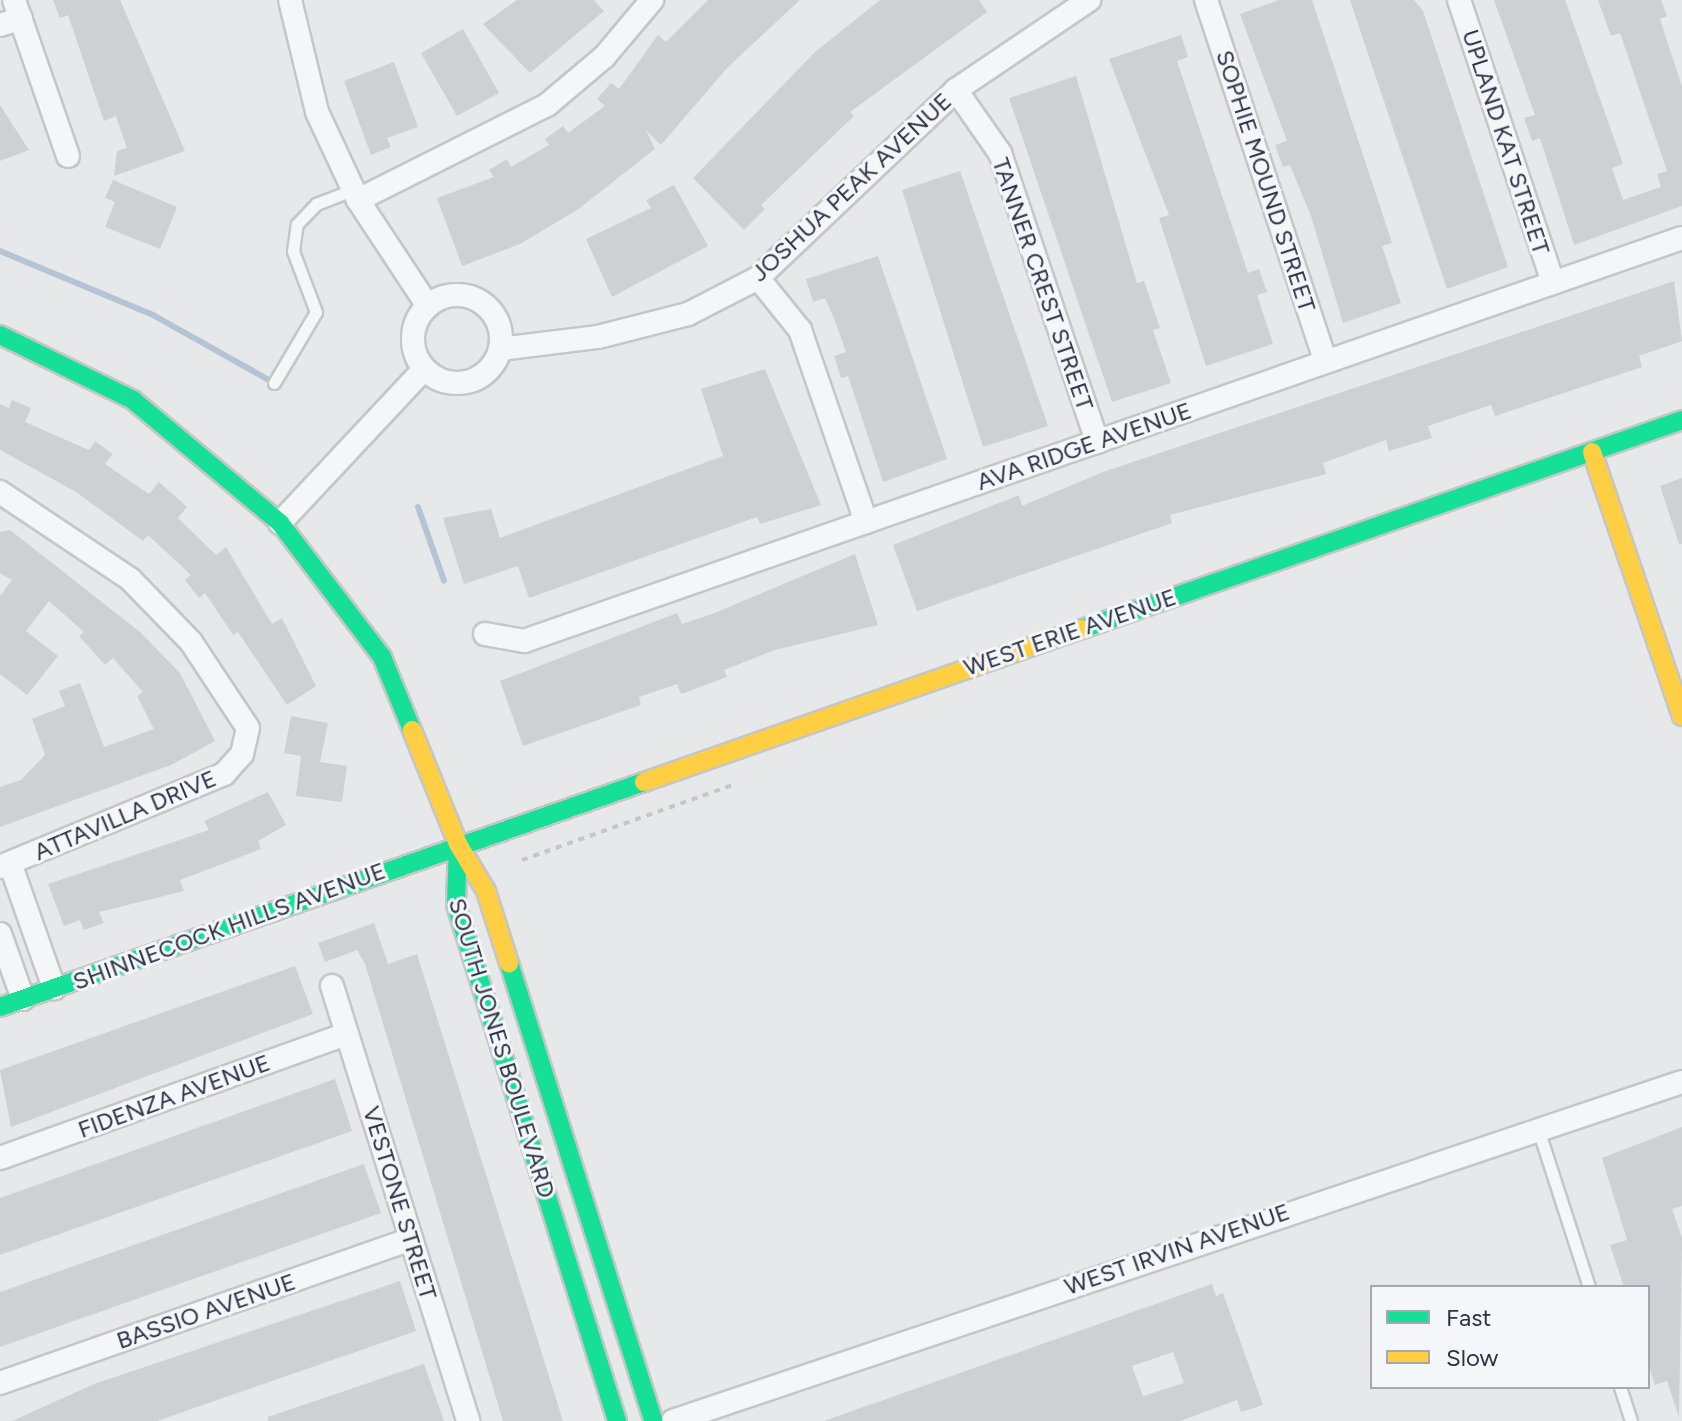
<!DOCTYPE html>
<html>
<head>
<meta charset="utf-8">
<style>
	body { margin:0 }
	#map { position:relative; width:1682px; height:1421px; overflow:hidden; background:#e6e8ea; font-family:Figtree,sans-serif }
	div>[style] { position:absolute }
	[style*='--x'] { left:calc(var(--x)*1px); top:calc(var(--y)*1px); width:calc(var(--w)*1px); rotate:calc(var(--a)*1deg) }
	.stream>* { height:6px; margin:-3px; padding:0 3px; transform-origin:3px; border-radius:3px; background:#b4c4d5 }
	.building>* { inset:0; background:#ced0d3 }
	.path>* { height:4px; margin-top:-2px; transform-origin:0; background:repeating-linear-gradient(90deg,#c5c6ca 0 6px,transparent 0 12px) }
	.roads { filter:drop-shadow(2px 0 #c4c6c8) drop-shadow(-2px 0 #c4c6c8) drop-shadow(0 2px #c4c6c8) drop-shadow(0 -2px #c4c6c8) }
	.lane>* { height:11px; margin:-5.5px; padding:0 5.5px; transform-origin:5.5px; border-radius:5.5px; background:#f5f6f7 }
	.street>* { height:22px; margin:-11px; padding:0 11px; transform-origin:11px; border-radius:11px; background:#f5f6f7 }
	.street>.ring { margin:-11px; padding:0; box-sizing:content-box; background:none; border:22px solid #f5f6f7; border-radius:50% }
	.fast>* { height:18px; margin:-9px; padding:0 9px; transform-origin:9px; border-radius:9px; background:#16e098 }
	.slow>* { height:18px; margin:-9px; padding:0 9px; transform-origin:9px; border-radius:9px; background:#ffcf43 }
	span { translate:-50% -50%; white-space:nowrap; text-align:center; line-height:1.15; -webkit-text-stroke:6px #f4f6f9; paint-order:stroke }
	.street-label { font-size:24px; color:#2b3445 }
	.legend { position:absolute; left:1370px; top:1285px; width:280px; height:104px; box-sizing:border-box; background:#f4f6f9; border:2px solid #a4a8b1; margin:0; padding:10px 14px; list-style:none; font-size:24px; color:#2b3445 }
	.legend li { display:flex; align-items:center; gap:16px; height:40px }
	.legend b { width:40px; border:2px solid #a4a8b1 }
</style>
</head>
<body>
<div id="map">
	<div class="stream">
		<i style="--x:0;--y:251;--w:166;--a:22.7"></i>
		<i style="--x:153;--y:315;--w:139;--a:29.3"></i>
		<i style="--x:418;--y:507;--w:78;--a:70.6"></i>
	</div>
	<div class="building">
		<i style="clip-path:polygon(53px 0,120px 0,185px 151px,114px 176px,117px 151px,127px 148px,116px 116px,104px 121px,68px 15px,60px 18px)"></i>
		<i style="clip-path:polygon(517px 0,594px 0,604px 11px,530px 73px,483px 24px)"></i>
		<i style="clip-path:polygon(708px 0,800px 0,728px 67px,661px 145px,646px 130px,655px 149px,577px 210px,520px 244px,462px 266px,437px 198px,494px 177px,489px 170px,507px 159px,511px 167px,549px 145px,545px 139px,563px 126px,568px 133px,605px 106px,597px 99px,611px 83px,619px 89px,658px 35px,666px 42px)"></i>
		<i style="clip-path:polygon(880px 0,979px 0,987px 12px,850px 112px,854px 116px,761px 205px,765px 209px,744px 230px,693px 178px,815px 52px)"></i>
		<i style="clip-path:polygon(1279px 0,1312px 0,1392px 243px,1382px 246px,1401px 303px,1343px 323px,1311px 216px,1290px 165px,1283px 167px,1275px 145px,1287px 141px,1240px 14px)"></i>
		<i style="clip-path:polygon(1350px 0,1414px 0,1423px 11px,1508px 267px,1447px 289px)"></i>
		<i style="clip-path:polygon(1494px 0,1565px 0,1623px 164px,1612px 168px,1623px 200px,1661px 187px,1657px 174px,1667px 171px,1620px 33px,1611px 36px,1598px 0,1661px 0,1667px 16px,1660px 19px,1682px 87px,1682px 206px,1574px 245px,1540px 138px,1532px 141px,1524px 118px,1535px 115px)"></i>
		<i style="clip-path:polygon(463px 29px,499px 93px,457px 116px,421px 53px)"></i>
		<i style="clip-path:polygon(1181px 35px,1188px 57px,1177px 61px,1248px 273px,1259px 269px,1267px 292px,1257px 295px,1273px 344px,1206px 366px,1159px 218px,1169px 215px,1109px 59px)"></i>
		<i style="clip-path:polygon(394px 62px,418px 127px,387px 138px,391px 147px,371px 155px,344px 81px)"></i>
		<i style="clip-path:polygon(1076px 76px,1137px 283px,1144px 281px,1160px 328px,1153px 330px,1171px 383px,1112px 402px,1009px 98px)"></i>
		<i style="clip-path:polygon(0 105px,29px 150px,0 161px)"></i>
		<i style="clip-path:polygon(960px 171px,1048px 426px,983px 447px,902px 190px)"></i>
		<i style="clip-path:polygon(113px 180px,177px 207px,160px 249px,105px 227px,115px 202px,105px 198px)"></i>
		<i style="clip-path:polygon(674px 185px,708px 246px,612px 297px,586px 239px,651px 208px,646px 200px)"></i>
		<i style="clip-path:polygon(878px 256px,947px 459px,883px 482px,848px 376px,841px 378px,834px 356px,846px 352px,835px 321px,825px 298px,813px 302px,806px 279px)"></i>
		<i style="clip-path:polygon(1674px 281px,1682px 341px,1639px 356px,1642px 367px,1495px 416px,1491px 405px,1428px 426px,1432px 438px,1389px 451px,1386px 440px,1323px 463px,1326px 474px,1170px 515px,1172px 523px,917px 611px,893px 545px,1019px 495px,1022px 506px,1103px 472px)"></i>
		<i style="clip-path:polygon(765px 369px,821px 505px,760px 524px,757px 517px,529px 598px,518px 566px,464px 584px,443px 518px,491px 509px,500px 538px,723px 456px,701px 389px)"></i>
		<i style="clip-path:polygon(12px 400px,31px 408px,25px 422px,89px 450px,95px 441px,113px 454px,105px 464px,149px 494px,159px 482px,187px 507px,178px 518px,216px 555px,226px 547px,272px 624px,282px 618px,316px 686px,287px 705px,238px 632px,233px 635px,205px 593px,199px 598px,185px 580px,191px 575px,148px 535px,143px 541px,76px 492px,0 450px,0 404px,9px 408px)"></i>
		<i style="clip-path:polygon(1682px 478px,1682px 544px,1679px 544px,1660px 486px)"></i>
		<i style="clip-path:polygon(10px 530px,140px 632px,180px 673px,215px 741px,171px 765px,0 827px,0 787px,21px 780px,45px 755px,32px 719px,65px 706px,59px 691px,80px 683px,104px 747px,154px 729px,137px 696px,143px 692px,113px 658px,105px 665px,79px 636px,84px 632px,49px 601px,26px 631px,58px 656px,27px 695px,0 674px,0 596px,12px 580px,0 573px,0 532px)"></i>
		<i style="clip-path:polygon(855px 554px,878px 625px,775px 650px,724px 670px,727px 677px,681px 694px,677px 684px,639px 697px,641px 705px,523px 746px,500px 681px,677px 613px,682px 624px,712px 614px)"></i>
		<i style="clip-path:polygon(291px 716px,328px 723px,320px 762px,347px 766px,342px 802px,296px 796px,301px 756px,284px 753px)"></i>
		<i style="clip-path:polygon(268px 792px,286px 825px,258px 841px,261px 849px,180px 880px,184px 891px,99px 912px,104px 923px,84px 930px,80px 920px,64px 926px,48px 884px,209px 830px,204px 821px)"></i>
		<i style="clip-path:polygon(374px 923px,388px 964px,417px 954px,563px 1421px,503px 1421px,365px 964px,357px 950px,325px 962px,318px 943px)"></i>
		<i style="clip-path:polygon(295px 966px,313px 1014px,11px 1127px,0 1070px)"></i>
		<i style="clip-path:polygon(335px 1079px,352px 1131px,0 1255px,0 1198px)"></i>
		<i style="clip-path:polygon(1682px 1127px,1682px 1206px,1672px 1209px,1682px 1238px,1679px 1417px,1667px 1381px,1655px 1385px,1648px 1362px,1648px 1287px,1624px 1287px,1610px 1245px,1627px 1240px,1602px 1158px)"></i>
		<i style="clip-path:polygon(364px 1164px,381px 1213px,0 1347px,0 1292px)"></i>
		<i style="clip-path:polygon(400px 1281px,416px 1331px,157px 1421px,12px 1421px,94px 1384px)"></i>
		<i style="clip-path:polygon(evenodd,1212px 1284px,1216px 1296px,1223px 1293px,1263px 1405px,1241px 1412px,1237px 1400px,1180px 1421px,824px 1421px,1212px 1284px,1173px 1352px,1184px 1383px,1143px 1396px,1132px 1366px,1173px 1352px)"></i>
		<i style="clip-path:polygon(424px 1364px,444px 1421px,268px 1421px,268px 1417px)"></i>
	</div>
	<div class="path">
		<i style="--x:522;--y:860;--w:224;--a:-19.6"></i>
	</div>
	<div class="roads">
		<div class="lane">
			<i style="--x:274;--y:383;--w:82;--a:-59.4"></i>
			<i style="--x:316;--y:312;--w:65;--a:-110.7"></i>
			<i style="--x:293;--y:251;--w:27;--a:-82"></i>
			<i style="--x:297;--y:224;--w:28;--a:-46"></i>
			<i style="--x:316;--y:204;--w:40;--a:-21"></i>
			<i style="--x:1538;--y:1129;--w:166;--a:72.1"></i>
			<i style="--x:1620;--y:1387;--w:36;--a:72"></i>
		</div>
		<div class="street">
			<i style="--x:14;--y:0;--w:165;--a:70.9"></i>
			<i style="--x:290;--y:0;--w:115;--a:76.4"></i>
			<i style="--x:317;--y:112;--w:97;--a:65"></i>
			<i style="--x:358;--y:200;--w:127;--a:56.6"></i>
			<i style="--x:1206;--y:0;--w:381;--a:71.7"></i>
			<i style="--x:1459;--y:0;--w:298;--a:71.6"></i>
			<i style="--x:0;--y:25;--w:22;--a:-18"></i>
			<i style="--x:956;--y:90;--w:77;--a:55.1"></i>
			<i style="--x:1000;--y:153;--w:305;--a:71.4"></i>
			<i style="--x:358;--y:200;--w:212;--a:-26.7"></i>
			<i style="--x:547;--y:105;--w:75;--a:-40.1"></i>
			<i style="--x:604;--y:57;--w:75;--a:-49.9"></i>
			<i style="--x:758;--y:278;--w:67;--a:51.1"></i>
			<i style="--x:800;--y:330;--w:203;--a:71"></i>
			<i class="ring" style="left:413px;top:295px;width:66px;height:66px"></i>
			<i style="--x:500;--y:349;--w:99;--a:-7"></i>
			<i style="--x:598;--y:337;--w:93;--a:-14.3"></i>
			<i style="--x:688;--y:314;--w:79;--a:-27.2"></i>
			<i style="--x:758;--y:278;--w:273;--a:-43.5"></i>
			<i style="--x:956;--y:90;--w:161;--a:-34.1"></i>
			<i style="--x:0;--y:492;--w:156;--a:33.8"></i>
			<i style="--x:130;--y:579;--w:88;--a:45.9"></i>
			<i style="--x:191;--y:642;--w:103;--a:56.5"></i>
			<i style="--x:248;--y:728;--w:27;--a:103"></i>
			<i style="--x:242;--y:754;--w:27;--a:132"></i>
			<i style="--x:224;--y:774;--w:243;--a:157.5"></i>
			<i style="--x:280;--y:523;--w:211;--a:-46.9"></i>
			<i style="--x:485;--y:634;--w:40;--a:10"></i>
			<i style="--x:524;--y:641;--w:1226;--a:-19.19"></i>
			<i style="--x:10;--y:863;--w:133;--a:70.6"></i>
			<i style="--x:0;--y:934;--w:69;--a:70.5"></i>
			<i style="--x:332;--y:986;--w:456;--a:72.6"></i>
			<i style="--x:0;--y:1158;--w:368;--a:-19.7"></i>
			<i style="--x:0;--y:1383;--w:435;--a:-19.3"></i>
			<i style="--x:673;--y:1421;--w:1064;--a:-18.57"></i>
		</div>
		<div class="fast">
			<i style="--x:0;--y:335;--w:148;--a:26"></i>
			<i style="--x:133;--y:400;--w:192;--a:39.9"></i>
			<i style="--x:280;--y:523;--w:168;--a:52.7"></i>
			<i style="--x:382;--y:657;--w:79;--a:67.7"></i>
			<i style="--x:1082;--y:629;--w:635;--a:-19.2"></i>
			<i style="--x:458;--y:844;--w:61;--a:91.9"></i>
			<i style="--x:456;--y:905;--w:541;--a:72.67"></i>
			<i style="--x:509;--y:963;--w:480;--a:72.5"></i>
			<i style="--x:0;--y:1007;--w:682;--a:-19.26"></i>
		</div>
		<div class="slow">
			<i style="--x:1592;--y:452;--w:279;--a:71.2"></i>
			<i style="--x:412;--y:730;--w:123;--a:68"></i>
			<i style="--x:458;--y:844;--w:55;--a:59.2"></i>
			<i style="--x:486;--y:891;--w:76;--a:72.3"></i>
			<i style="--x:644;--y:782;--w:464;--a:-19.3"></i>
		</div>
	</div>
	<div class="street-label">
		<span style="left:1506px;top:142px;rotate:72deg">UPLAND KAT STREET</span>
		<span style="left:1266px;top:181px;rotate:72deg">SOPHIE MOUND STREET</span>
		<span style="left:851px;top:187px;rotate:-43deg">JOSHUA PEAK AVENUE</span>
		<span style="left:1043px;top:284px;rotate:71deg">TANNER CREST STREET</span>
		<span style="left:1084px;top:446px;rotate:-19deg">AVA RIDGE AVENUE</span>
		<span style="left:1070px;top:632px;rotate:-19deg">WEST ERIE AVENUE</span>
		<span style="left:125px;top:815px;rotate:-23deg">ATTAVILLA DRIVE</span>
		<span style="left:229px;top:926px;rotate:-20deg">SHINNECOCK HILLS AVENUE</span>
		<span style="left:502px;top:1048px;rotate:73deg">SOUTH JONES BOULEVARD</span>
		<span style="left:174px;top:1096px;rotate:-20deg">FIDENZA AVENUE</span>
		<span style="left:400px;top:1203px;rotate:73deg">VESTONE STREET</span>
		<span style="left:1177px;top:1249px;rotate:-19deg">WEST IRVIN AVENUE</span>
		<span style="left:206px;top:1311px;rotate:-19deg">BASSIO AVENUE</span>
	</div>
	<ul class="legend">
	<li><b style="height:10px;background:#16e098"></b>Fast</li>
	<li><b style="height:10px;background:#ffcf43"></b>Slow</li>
	</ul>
</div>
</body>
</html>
